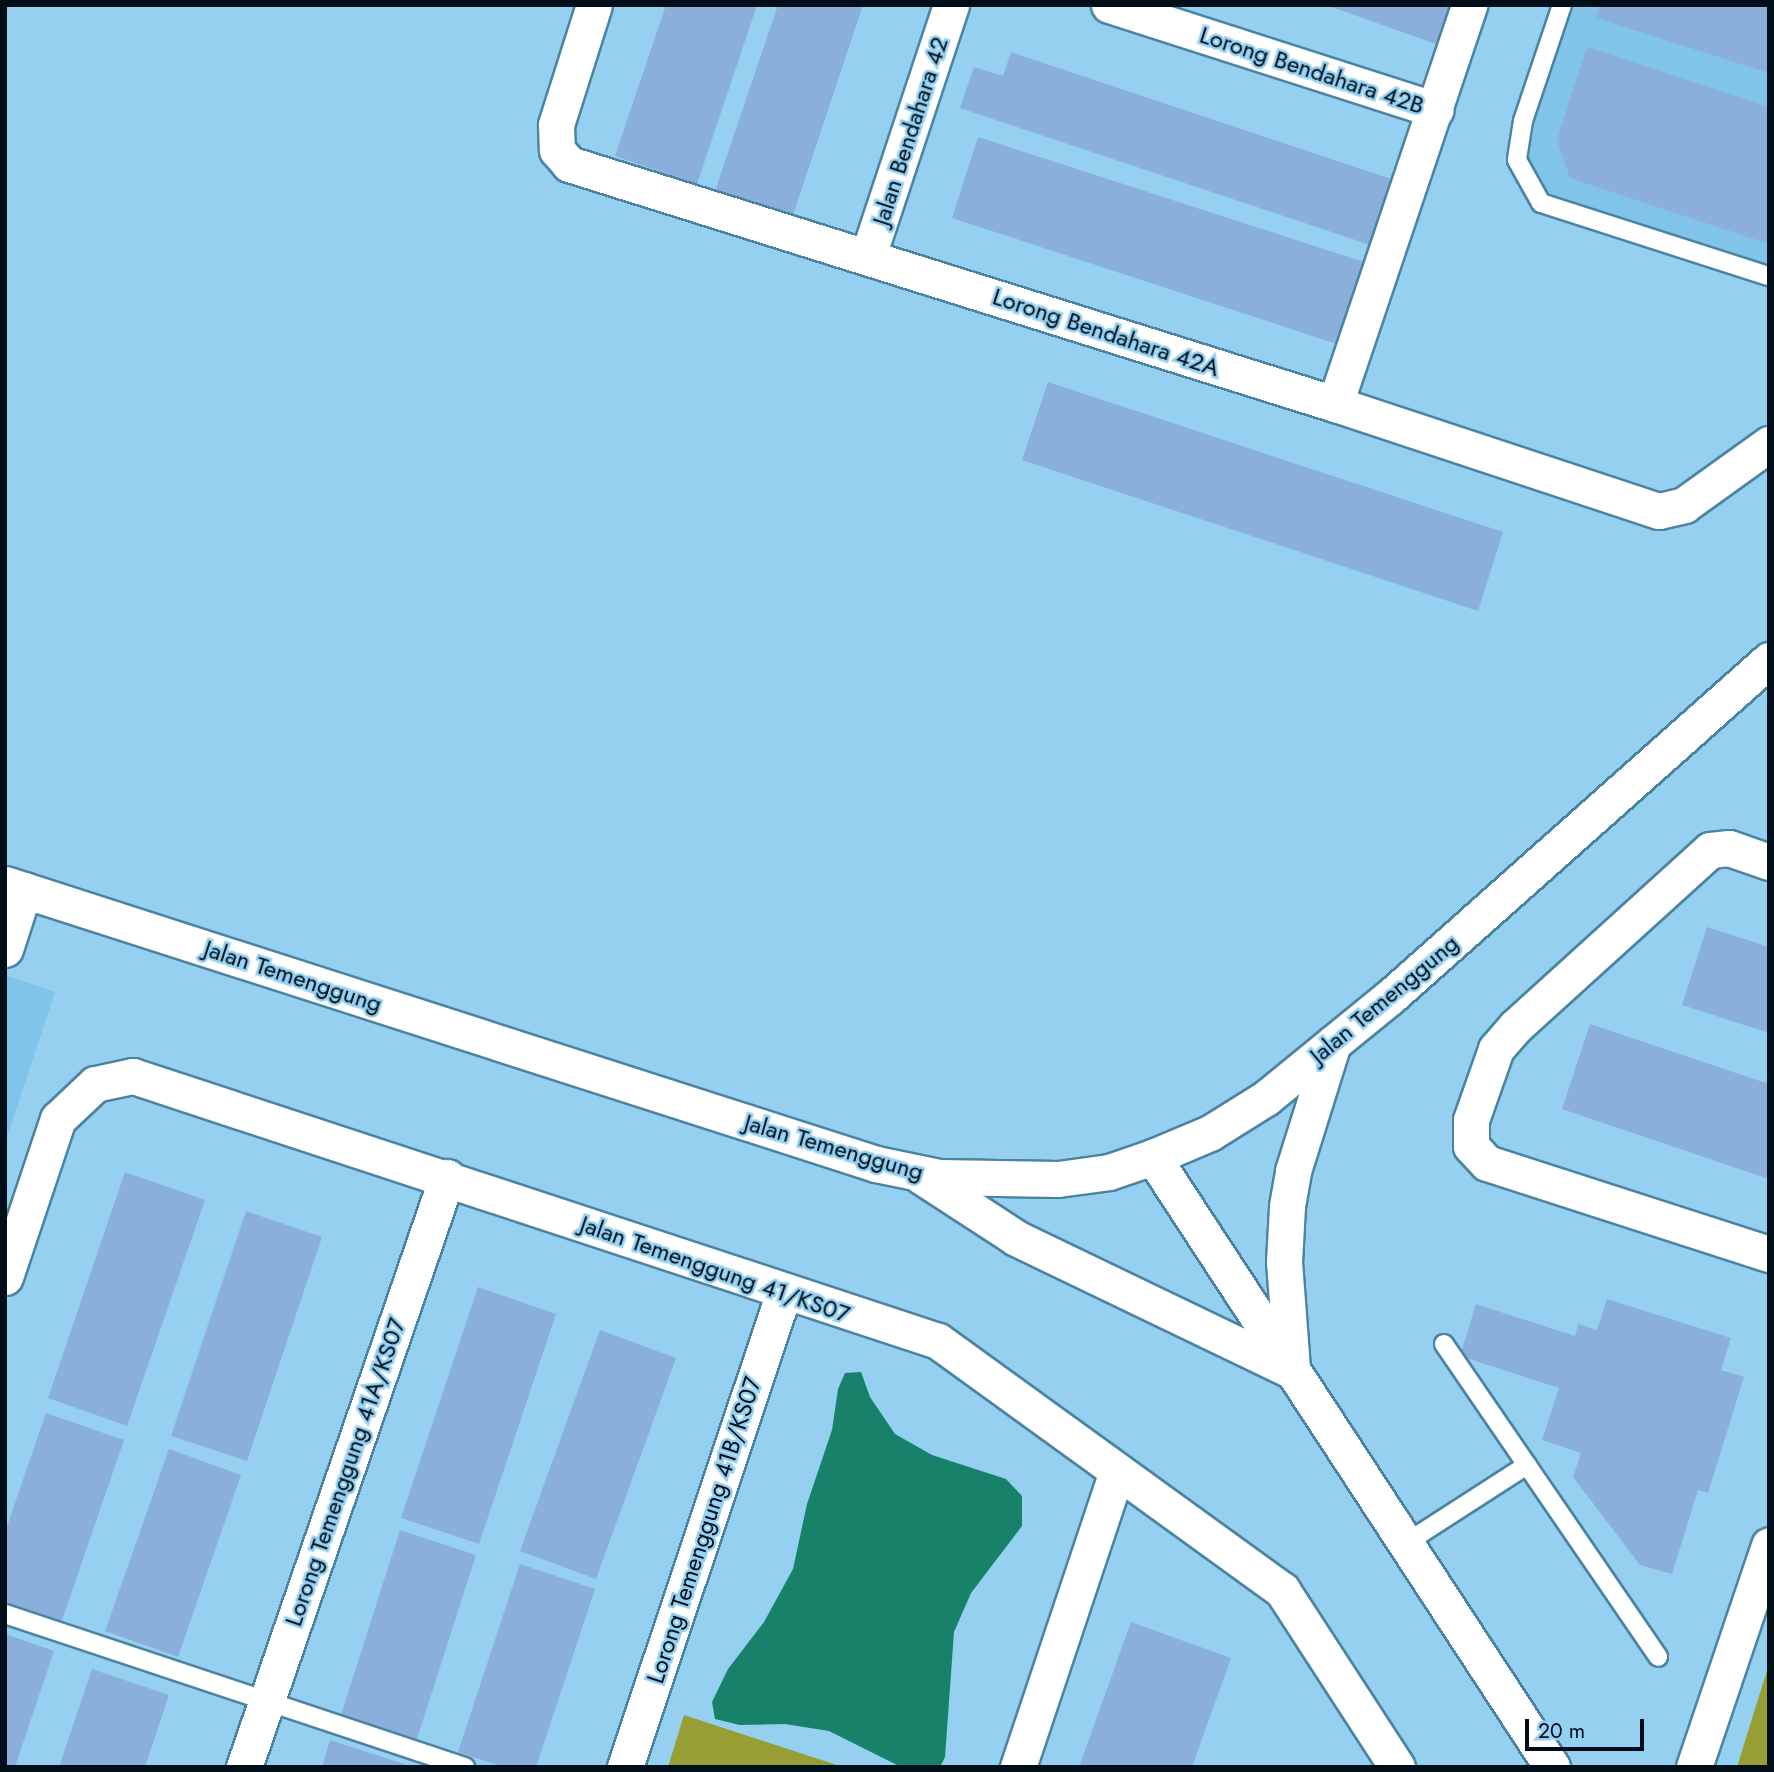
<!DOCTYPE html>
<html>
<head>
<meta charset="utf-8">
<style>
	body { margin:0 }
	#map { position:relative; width:1774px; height:1772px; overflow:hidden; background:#95d0f1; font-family:Jost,sans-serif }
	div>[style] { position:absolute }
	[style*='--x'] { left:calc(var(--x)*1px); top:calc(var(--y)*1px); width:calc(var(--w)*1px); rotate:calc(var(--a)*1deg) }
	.built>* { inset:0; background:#81c4e9 }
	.green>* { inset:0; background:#969e34 }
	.water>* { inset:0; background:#17816a }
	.building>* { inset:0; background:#8bafdb }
	.roads { filter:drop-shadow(2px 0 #4b84a2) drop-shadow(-2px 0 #4b84a2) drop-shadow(0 2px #4b84a2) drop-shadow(0 -2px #4b84a2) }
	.service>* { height:18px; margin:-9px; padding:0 9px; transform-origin:9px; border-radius:9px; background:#fff }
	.minor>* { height:35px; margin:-17.5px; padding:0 17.5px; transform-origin:17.5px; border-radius:17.5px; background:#fff }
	span { translate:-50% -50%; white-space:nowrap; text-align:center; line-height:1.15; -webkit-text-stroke:5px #95d0f1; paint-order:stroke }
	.street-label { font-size:24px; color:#000e19 }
	.frame { position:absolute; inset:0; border:7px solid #000e19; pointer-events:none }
	.scale { position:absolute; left:1525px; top:1719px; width:119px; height:32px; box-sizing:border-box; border:4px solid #000e19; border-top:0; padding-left:9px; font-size:21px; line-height:24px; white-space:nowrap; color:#000e19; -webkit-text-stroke:5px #95d0f1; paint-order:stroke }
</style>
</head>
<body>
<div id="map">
	<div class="built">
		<i style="clip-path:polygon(1573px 5px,1769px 5px,1769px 267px,1546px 197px,1527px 161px,1530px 127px)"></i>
		<i style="clip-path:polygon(5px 975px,55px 992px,5px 1143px)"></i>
	</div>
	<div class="green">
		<i style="clip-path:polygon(1769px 1664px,1769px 1767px,1737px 1767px)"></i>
		<i style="clip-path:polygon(684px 1715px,843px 1767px,668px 1767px)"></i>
	</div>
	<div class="water">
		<i style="clip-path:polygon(861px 1372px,870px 1397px,895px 1434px,932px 1455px,1006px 1479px,1022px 1496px,1022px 1526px,971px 1593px,954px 1632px,945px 1757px,940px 1767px,901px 1767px,829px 1731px,785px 1724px,740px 1725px,715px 1719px,712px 1702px,728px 1669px,764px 1622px,793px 1569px,807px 1504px,832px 1430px,838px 1389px,845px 1373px)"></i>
	</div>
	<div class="building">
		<i style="clip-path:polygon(666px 5px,757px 5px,697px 184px,615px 156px)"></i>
		<i style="clip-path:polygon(778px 5px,863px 5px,792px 218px,715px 191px)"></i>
		<i style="clip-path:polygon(1326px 5px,1449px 5px,1436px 44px)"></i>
		<i style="clip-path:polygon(1600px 5px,1769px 5px,1769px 73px,1596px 18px)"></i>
		<i style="clip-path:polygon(1587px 47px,1769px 107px,1769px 244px,1570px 178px,1557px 140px)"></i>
		<i style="clip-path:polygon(1011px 52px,1394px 180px,1373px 246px,960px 108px,974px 67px,1003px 76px)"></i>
		<i style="clip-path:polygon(978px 137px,1367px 263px,1340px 345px,952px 218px)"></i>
		<i style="clip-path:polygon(1048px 382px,1503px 532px,1478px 611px,1022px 460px)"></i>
		<i style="clip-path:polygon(1707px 927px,1769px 947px,1769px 1033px,1682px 1005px)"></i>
		<i style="clip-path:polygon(1590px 1024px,1769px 1084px,1769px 1179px,1562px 1109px)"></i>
		<i style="clip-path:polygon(125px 1172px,205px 1200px,127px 1426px,48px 1398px)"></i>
		<i style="clip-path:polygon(246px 1211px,322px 1237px,247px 1461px,171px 1436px)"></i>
		<i style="clip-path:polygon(478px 1287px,556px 1314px,479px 1544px,401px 1518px)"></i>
		<i style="clip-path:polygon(1607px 1299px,1731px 1338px,1721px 1370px,1744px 1377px,1708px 1493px,1698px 1490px,1672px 1574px,1640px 1565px,1573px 1477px,1581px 1453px,1542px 1440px,1559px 1388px,1460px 1356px,1476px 1304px,1575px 1336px,1578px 1324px,1597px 1330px)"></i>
		<i style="clip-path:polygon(600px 1330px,676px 1358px,596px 1579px,520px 1551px)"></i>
		<i style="clip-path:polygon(46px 1413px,124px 1440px,60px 1626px,5px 1607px,5px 1532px)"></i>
		<i style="clip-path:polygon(169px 1449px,241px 1475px,178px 1657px,105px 1631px)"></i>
		<i style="clip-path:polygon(400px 1530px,476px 1555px,416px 1742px,340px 1718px)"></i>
		<i style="clip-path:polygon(520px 1564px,595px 1589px,536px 1767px,503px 1767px,458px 1752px)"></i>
		<i style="clip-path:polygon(1131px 1622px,1231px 1658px,1192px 1767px,1079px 1767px)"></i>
		<i style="clip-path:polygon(5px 1634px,54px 1651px,15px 1767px,5px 1767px)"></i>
		<i style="clip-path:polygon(92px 1669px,169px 1695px,145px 1767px,59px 1767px)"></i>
		<i style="clip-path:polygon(330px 1740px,410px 1766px,410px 1767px,322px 1767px)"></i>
	</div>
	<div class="roads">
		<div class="service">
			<i style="--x:1562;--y:5;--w:122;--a:108.6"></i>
			<i style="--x:1523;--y:121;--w:39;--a:99"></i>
			<i style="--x:1517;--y:160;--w:49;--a:60.8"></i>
			<i style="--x:1541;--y:203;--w:239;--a:17.8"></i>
			<i style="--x:1444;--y:1344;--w:379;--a:55.6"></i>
			<i style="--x:1406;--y:1543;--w:144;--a:-32.8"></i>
			<i style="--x:5;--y:1614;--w:485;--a:18.4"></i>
		</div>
		<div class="minor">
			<i style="--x:594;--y:5;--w:126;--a:107.6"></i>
			<i style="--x:556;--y:125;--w:25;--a:88"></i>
			<i style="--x:557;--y:150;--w:18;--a:49"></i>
			<i style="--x:569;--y:164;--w:803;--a:17.4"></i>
			<i style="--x:1335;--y:404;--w:341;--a:18.3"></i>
			<i style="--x:1659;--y:511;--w:26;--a:-13"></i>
			<i style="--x:1684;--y:505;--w:105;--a:-35.7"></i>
			<i style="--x:1109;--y:5;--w:343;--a:17.8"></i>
			<i style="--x:868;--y:256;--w:264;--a:-71.7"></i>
			<i style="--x:1335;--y:404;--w:421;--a:-71.4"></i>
			<i style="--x:1769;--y:862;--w:42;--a:-160.7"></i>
			<i style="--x:1729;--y:848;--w:19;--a:174"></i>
			<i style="--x:1710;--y:850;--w:263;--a:137.8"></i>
			<i style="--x:1515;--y:1027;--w:29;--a:131"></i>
			<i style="--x:1496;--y:1049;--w:75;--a:109.4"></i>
			<i style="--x:1471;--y:1120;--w:26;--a:90"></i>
			<i style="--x:1471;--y:1146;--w:23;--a:47"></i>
			<i style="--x:1487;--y:1163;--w:296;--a:17.9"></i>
			<i style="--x:5;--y:884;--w:915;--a:17.82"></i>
			<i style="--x:876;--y:1164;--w:64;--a:11.7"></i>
			<i style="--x:939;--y:1177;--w:119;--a:1"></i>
			<i style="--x:1058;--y:1179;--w:51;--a:-7.8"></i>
			<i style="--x:1109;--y:1172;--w:46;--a:-18.8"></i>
			<i style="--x:1153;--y:1157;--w:62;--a:-22.8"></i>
			<i style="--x:1210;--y:1133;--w:66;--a:-32"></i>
			<i style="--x:1266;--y:1098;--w:160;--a:-39.2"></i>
			<i style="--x:1390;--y:997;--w:507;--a:-41.64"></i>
			<i style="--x:5;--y:949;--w:62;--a:-72.1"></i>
			<i style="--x:1153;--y:1157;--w:729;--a:56.81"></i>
			<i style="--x:921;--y:1176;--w:113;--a:33.1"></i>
			<i style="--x:1016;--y:1238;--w:306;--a:25.7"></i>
			<i style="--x:5;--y:1277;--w:167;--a:-71.5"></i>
			<i style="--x:58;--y:1119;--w:51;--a:-43.4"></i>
			<i style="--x:95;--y:1084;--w:39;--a:-12"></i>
			<i style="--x:133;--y:1076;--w:847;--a:18.22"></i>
			<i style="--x:938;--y:1341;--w:425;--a:35.9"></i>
			<i style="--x:1282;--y:1590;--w:211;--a:57"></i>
			<i style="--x:1292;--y:1368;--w:106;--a:-94.3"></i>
			<i style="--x:1284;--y:1262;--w:56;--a:-86.9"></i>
			<i style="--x:1287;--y:1206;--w:36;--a:-80"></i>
			<i style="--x:1293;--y:1171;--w:134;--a:-72.6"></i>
			<i style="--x:244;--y:1767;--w:624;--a:-71.01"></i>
			<i style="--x:625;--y:1767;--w:499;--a:-71.5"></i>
			<i style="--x:1018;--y:1767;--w:312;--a:-71.5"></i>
			<i style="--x:1694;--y:1767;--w:234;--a:-71.3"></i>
		</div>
	</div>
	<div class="street-label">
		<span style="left:1312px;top:70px;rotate:18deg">Lorong Bendahara 42B</span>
		<span style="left:910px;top:131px;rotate:-72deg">Jalan Bendahara 42</span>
		<span style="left:1106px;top:332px;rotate:18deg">Lorong Bendahara 42A</span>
		<span style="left:293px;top:976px;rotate:18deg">Jalan Temenggung</span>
		<span style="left:1384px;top:999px;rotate:-40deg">Jalan Temenggung</span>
		<span style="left:834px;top:1147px;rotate:16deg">Jalan Temenggung</span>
		<span style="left:715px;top:1269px;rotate:19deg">Jalan Temenggung 41/KS07</span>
		<span style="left:345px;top:1472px;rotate:-71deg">Lorong Temenggung 41A/KS07</span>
		<span style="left:704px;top:1530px;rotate:-72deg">Lorong Temenggung 41B/KS07</span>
	</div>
	<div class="frame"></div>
	<div class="scale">20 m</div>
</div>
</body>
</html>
